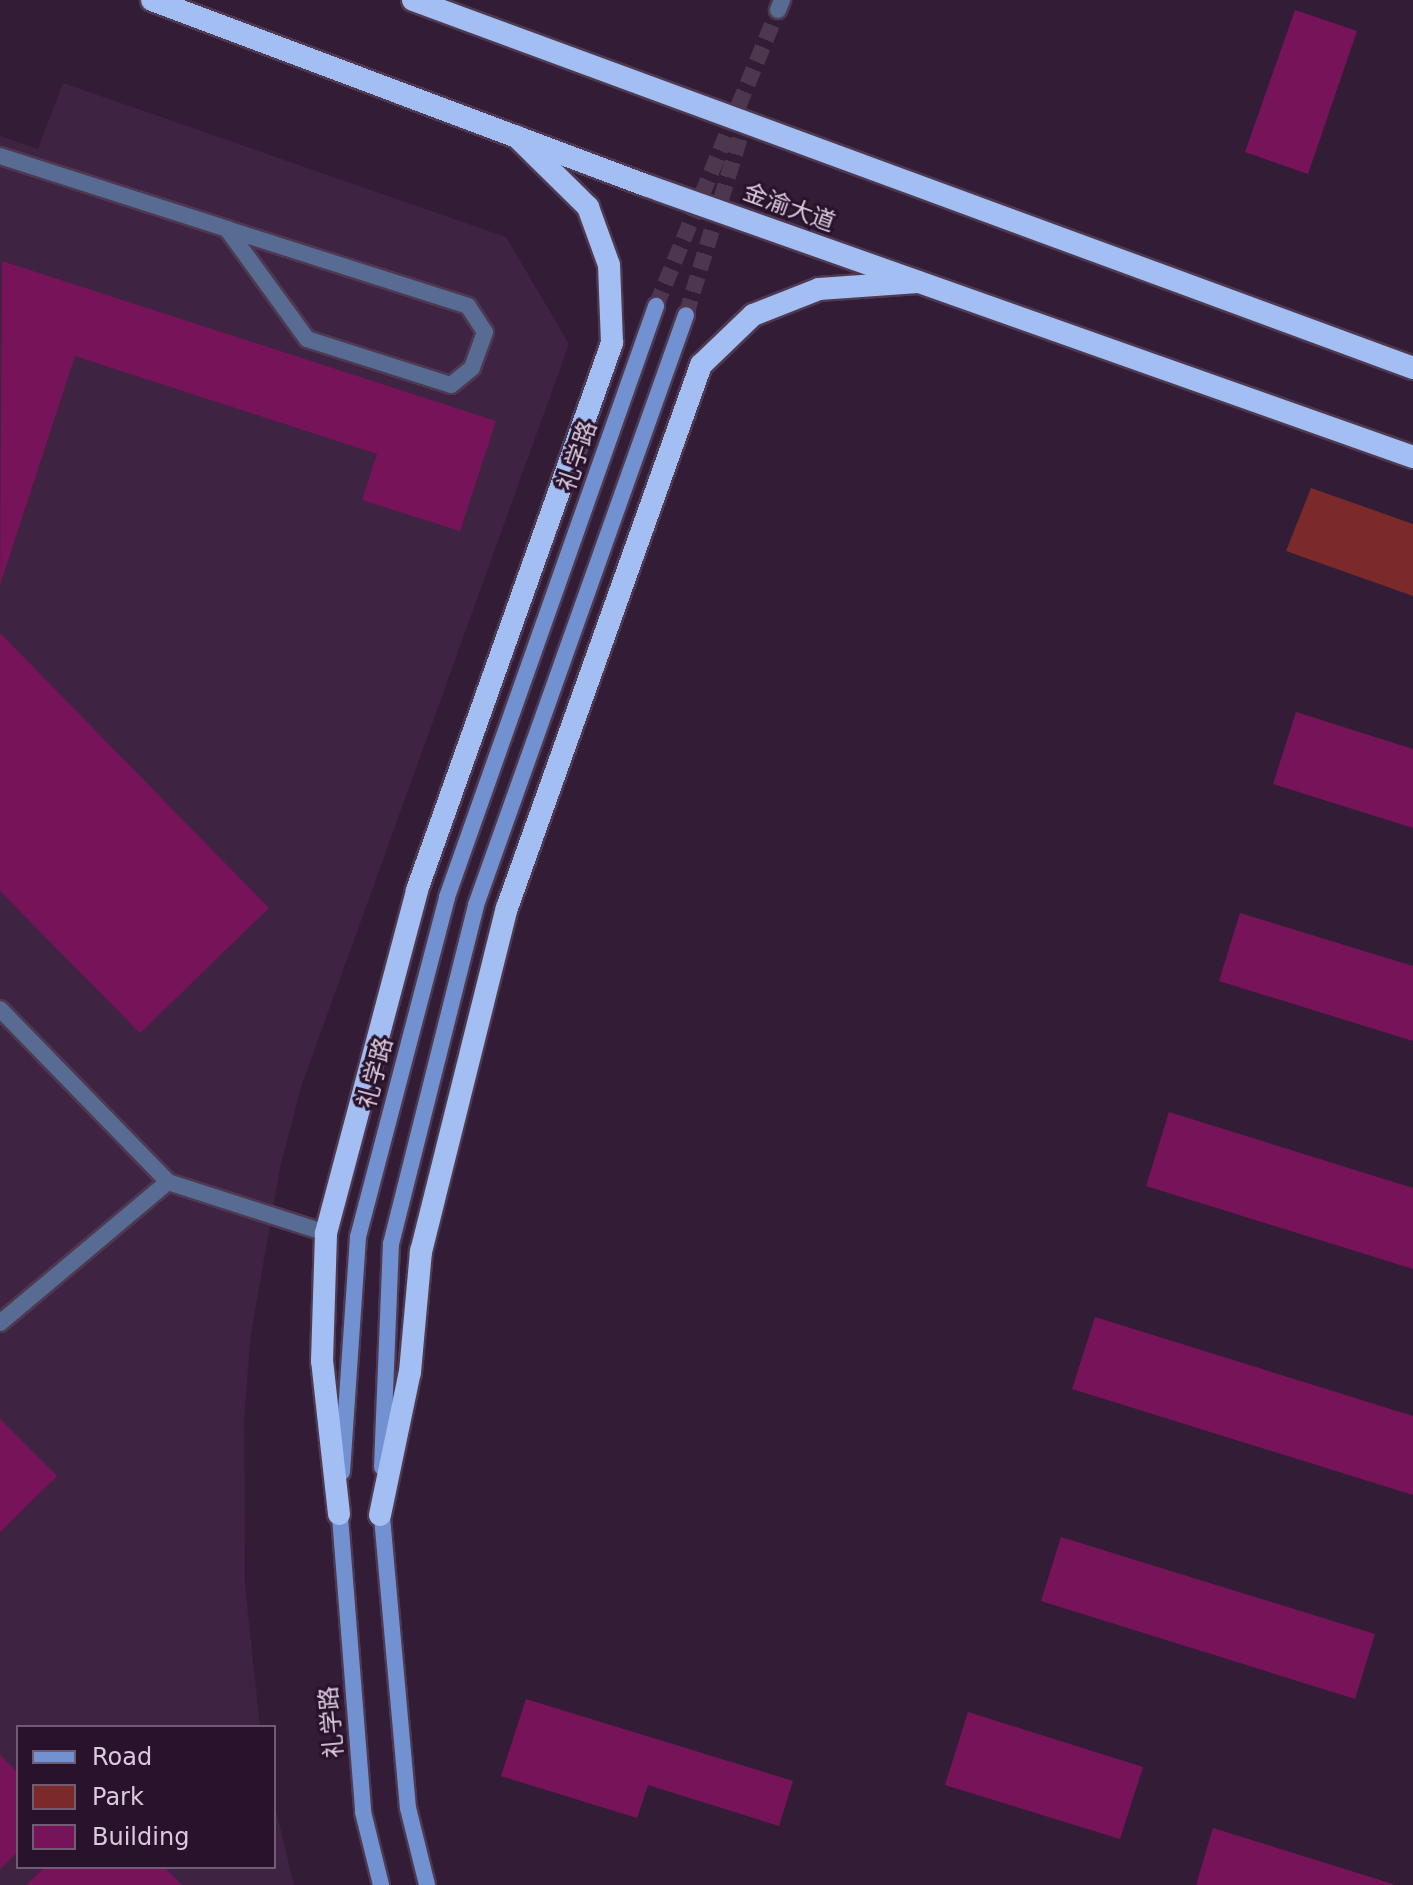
<!DOCTYPE html>
<html>
<head>
<meta charset="utf-8">
<style>
	body { margin:0 }
	#map { position:relative; width:1413px; height:1885px; overflow:hidden; background:#331d36; font-family:"DejaVu Sans","Noto Sans SC",sans-serif }
	div>[style] { position:absolute }
	[style*='--x'] { left:calc(var(--x)*1px); top:calc(var(--y)*1px); width:calc(var(--w)*1px); rotate:calc(var(--a)*1deg) }
	.built>* { inset:0; background:#3f2342 }
	.green>* { inset:0; background:#7c292a }
	.building>* { inset:0; background:#771359 }
	.secondary-tunnel>* { height:16px; margin-top:-8px; transform-origin:0; background:repeating-linear-gradient(90deg,#4c374f 0 16px,transparent 0 24px) }
	.roads { filter:drop-shadow(2px 0 #4e3951) drop-shadow(-2px 0 #4e3951) drop-shadow(0 2px #4e3951) drop-shadow(0 -2px #4e3951) }
	.minor>* { height:16px; margin:-8px; padding:0 8px; transform-origin:8px; border-radius:8px; background:#576b93 }
	.tertiary>* { height:16px; margin:-8px; padding:0 8px; transform-origin:8px; border-radius:8px; background:#576b93 }
	.secondary>* { height:16px; margin:-8px; padding:0 8px; transform-origin:8px; border-radius:8px; background:#7191d1 }
	.trunk>* { height:22px; margin:-11px; padding:0 11px; transform-origin:11px; border-radius:11px; background:#a2bef2 }
	span { translate:-50% -50%; white-space:nowrap; text-align:center; line-height:1.15; -webkit-text-stroke:6px #29132c; paint-order:stroke }
	.street-label { font-size:24px; color:#dacbdc }
	.legend { position:absolute; left:16px; top:1725px; width:260px; height:144px; box-sizing:border-box; background:#29132c; border:2px solid #705d72; margin:0; padding:10px 14px; list-style:none; font-size:24px; color:#dacbdc }
	.legend li { display:flex; align-items:center; gap:16px; height:40px }
	.legend b { width:40px; border:2px solid #705d72 }
</style>
</head>
<body>
<div id="map">
	<div class="built">
		<i style="clip-path:polygon(63px 83px,506px 237px,569px 344px,301px 1087px,280px 1168px,251px 1334px,244px 1417px,245px 1585px,260px 1727px,18px 1727px,18px 1867px,274px 1867px,274px 1802px,294px 1885px,0 1885px,0 136px,38px 149px)"></i>
	</div>
	<div class="green">
		<i style="clip-path:polygon(1311px 488px,1413px 524px,1413px 596px,1286px 551px)"></i>
	</div>
	<div class="building">
		<i style="clip-path:polygon(1295px 10px,1357px 31px,1308px 174px,1245px 152px)"></i>
		<i style="clip-path:polygon(2px 261px,496px 421px,460px 531px,362px 500px,377px 454px,75px 356px,0 585px)"></i>
		<i style="clip-path:polygon(0 633px,269px 908px,140px 1033px,0 891px)"></i>
		<i style="clip-path:polygon(1296px 712px,1413px 749px,1413px 828px,1273px 784px)"></i>
		<i style="clip-path:polygon(1240px 913px,1413px 966px,1413px 1041px,1219px 981px)"></i>
		<i style="clip-path:polygon(1169px 1112px,1413px 1188px,1413px 1269px,1146px 1186px)"></i>
		<i style="clip-path:polygon(1095px 1317px,1413px 1416px,1413px 1495px,1072px 1389px)"></i>
		<i style="clip-path:polygon(0 1419px,57px 1476px,0 1532px)"></i>
		<i style="clip-path:polygon(1061px 1537px,1375px 1634px,1355px 1699px,1041px 1601px)"></i>
		<i style="clip-path:polygon(526px 1699px,793px 1781px,779px 1826px,648px 1785px,637px 1818px,501px 1776px)"></i>
		<i style="clip-path:polygon(968px 1712px,1143px 1767px,1120px 1839px,945px 1785px)"></i>
		<i style="clip-path:polygon(0 1755px,18px 1773px,18px 1852px,0 1869px)"></i>
		<i style="clip-path:polygon(1213px 1828px,1393px 1884px,1393px 1885px,1196px 1885px)"></i>
		<i style="clip-path:polygon(45px 1867px,164px 1867px,182px 1885px,26px 1885px)"></i>
	</div>
	<div class="secondary-tunnel">
		<i style="--x:656;--y:306;--w:320;--a:-67.6"></i>
		<i style="--x:686;--y:315;--w:213;--a:-73.1"></i>
	</div>
	<div class="roads">
		<div class="minor">
			<i style="--x:0;--y:156;--w:238;--a:17.8"></i>
			<i style="--x:227;--y:229;--w:253;--a:17.7"></i>
			<i style="--x:468;--y:306;--w:31;--a:57"></i>
			<i style="--x:485;--y:332;--w:38;--a:110"></i>
			<i style="--x:472;--y:368;--w:27;--a:141"></i>
			<i style="--x:451;--y:385;--w:151;--a:-162.3"></i>
			<i style="--x:307;--y:339;--w:136;--a:-126"></i>
			<i style="--x:0;--y:1009;--w:241;--a:45.8"></i>
			<i style="--x:0;--y:1323;--w:219;--a:-40"></i>
			<i style="--x:168;--y:1182;--w:166;--a:17.9"></i>
		</div>
		<div class="tertiary">
			<i style="--x:778;--y:10;--w:11;--a:-68"></i>
		</div>
		<div class="secondary">
			<i style="--x:382;--y:1467;--w:223;--a:-87.7"></i>
			<i style="--x:391;--y:1244;--w:349;--a:-75.9"></i>
			<i style="--x:476;--y:905;--w:626;--a:-70.41"></i>
			<i style="--x:342;--y:1472;--w:236;--a:-86.1"></i>
			<i style="--x:358;--y:1237;--w:351;--a:-75.3"></i>
			<i style="--x:447;--y:897;--w:627;--a:-70.52"></i>
			<i style="--x:339;--y:1504;--w:309;--a:85.5"></i>
			<i style="--x:363;--y:1812;--w:75;--a:76.1"></i>
			<i style="--x:381;--y:1506;--w:303;--a:84.9"></i>
			<i style="--x:408;--y:1808;--w:79;--a:76.1"></i>
		</div>
		<div class="trunk">
			<i style="--x:152;--y:0;--w:527;--a:20.57"></i>
			<i style="--x:645;--y:185;--w:815;--a:19.5"></i>
			<i style="--x:413;--y:0;--w:1066;--a:20.2"></i>
			<i style="--x:339;--y:1514;--w:154;--a:-96.3"></i>
			<i style="--x:322;--y:1361;--w:128;--a:-88.2"></i>
			<i style="--x:326;--y:1233;--w:355;--a:-75.1"></i>
			<i style="--x:417;--y:890;--w:581;--a:-70.38"></i>
			<i style="--x:612;--y:343;--w:78;--a:-92.2"></i>
			<i style="--x:609;--y:265;--w:62;--a:-109.9"></i>
			<i style="--x:588;--y:207;--w:100;--a:-135.4"></i>
			<i style="--x:380;--y:1515;--w:146;--a:-78.2"></i>
			<i style="--x:410;--y:1372;--w:121;--a:-84.8"></i>
			<i style="--x:421;--y:1252;--w:355;--a:-76"></i>
			<i style="--x:507;--y:908;--w:577;--a:-70.34"></i>
			<i style="--x:701;--y:365;--w:72;--a:-43.9"></i>
			<i style="--x:753;--y:315;--w:71;--a:-21.5"></i>
			<i style="--x:819;--y:289;--w:99;--a:-4"></i>
		</div>
	</div>
	<div class="street-label">
		<span style="left:789px;top:208px;rotate:20deg">金渝大道</span>
		<span style="left:578px;top:456px;rotate:-71deg">礼学路</span>
		<span style="left:376px;top:1073px;rotate:-75deg">礼学路</span>
		<span style="left:332px;top:1722px;rotate:-95deg">礼学路</span>
	</div>
	<ul class="legend">
	<li><b style="height:10px;background:#7191d1"></b>Road</li>
	<li><b style="height:22px;background:#7c292a"></b>Park</li>
	<li><b style="height:22px;background:#771359"></b>Building</li>
	</ul>
</div>
</body>
</html>
